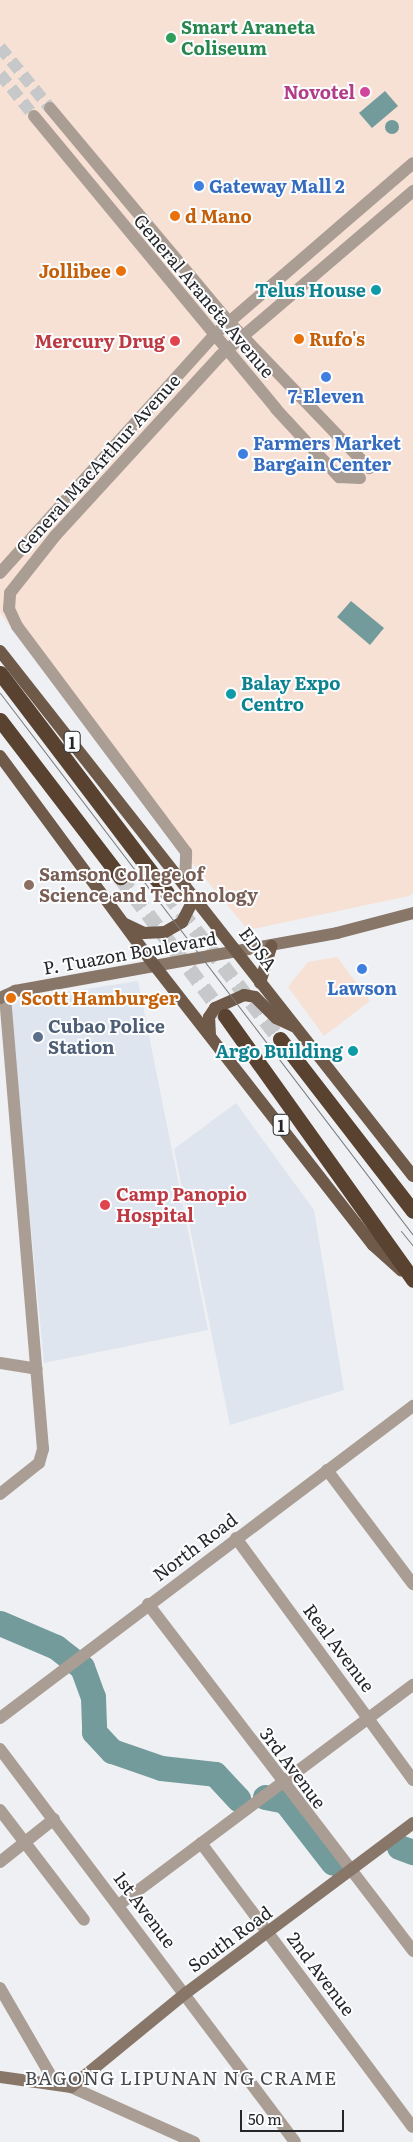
<!DOCTYPE html>
<html>
<head>
<meta charset="utf-8">
<style>
	body { margin:0 }
	#map { position:relative; width:413px; height:2142px; overflow:hidden; background:#eef0f3; font-family:Literata,serif }
	div>[style] { position:absolute }
	[style*='--x'] { left:calc(var(--x)*1px); top:calc(var(--y)*1px); width:calc(var(--w)*1px); rotate:calc(var(--a)*1deg) }
	.commercial>* { inset:0; background:#f7e1d5 }
	.built>* { inset:0; background:#dfe5ee }
	.water>* { inset:0; background:#739b9c }
	.round { border-radius:50% }
	.river>* { height:25px; margin:-12.5px; padding:0 12.5px; transform-origin:12.5px; border-radius:12.5px; background:#739b9c }
	.street-tunnel>* { height:12px; margin-top:-6px; transform-origin:0; background:repeating-linear-gradient(90deg,#c6c8ca 0 12px,transparent 0 18px) }
	.highway-tunnel>* { height:15px; margin-top:-7.5px; transform-origin:0; background:repeating-linear-gradient(90deg,#c6c8ca 0 15px,transparent 0 23px) }
	.street>* { height:12px; margin:-6px; padding:0 6px; transform-origin:6px; border-radius:6px; background:#aa9d94 }
	.secondary>* { height:12px; margin:-6px; padding:0 6px; transform-origin:6px; border-radius:6px; background:#887669 }
	.primary>* { height:12px; margin:-6px; padding:0 6px; transform-origin:6px; border-radius:6px; background:#6f5a4a }
	.highway>* { height:15px; margin:-7.5px; padding:0 7.5px; transform-origin:7.5px; border-radius:7.5px; background:#5a4231 }
	.tram>* { height:1px; margin:-0.5px; padding:0 0.5px; transform-origin:0.5px; border-radius:0.5px; background:#7a7b7d }
	.dots>* { width:14px; height:14px; translate:-50% -50%; box-sizing:border-box; border:2px solid #fcfdff; border-radius:50% }
	span { translate:-50% -50%; white-space:nowrap; text-align:center; line-height:1.15; -webkit-text-stroke:4px #fcfdff; paint-order:stroke }
	.shield-label span { padding:1px 4px; background:#fcfdff; border:1px solid; border-radius:4px; -webkit-text-stroke-width:0 }
	.shield-label { font-size:16px; color:#262628; font-weight:700 }
	.leisure-label { font-size:18px; color:#27864d; font-weight:700 }
	.left { translate:0 -50%; text-align:left }
	.hotel-label { font-size:18px; color:#b23c85; font-weight:700 }
	.right { translate:-100% -50%; text-align:right }
	.shop-label { font-size:18px; color:#366cbe; font-weight:700 }
	.food-label { font-size:18px; color:#c56008; font-weight:700 }
	.culture-label { font-size:18px; color:#0d838f; font-weight:700 }
	.street-label { font-size:18px; color:#262628 }
	.health-label { font-size:18px; color:#be3a42; font-weight:700 }
	.education-label { font-size:18px; color:#785e54; font-weight:700 }
	.service-label { font-size:18px; color:#4e5e75; font-weight:700 }
	.neighbourhood-label { font-size:19px; color:#484a4c; letter-spacing:1px }
	.scale { position:absolute; left:240px; top:2110px; width:104px; height:22px; box-sizing:border-box; border:2px solid #262628; border-top:0; padding-left:6px; font-size:15px; line-height:18px; white-space:nowrap; color:#262628; -webkit-text-stroke:4px #fcfdff; paint-order:stroke }
</style>
</head>
<body>
<div id="map">
	<div class="commercial">
		<i style="clip-path:polygon(0 0,413px 0,413px 893px,409px 896px,248px 930px,154px 817px,0 613px)"></i>
		<i style="clip-path:polygon(337px 957px,370px 1001px,324px 1036px,288px 987px,308px 962px)"></i>
	</div>
	<div class="built">
		<i style="clip-path:polygon(138px 981px,208px 1330px,44px 1363px,9px 1001px)"></i>
		<i style="clip-path:polygon(236px 1103px,314px 1210px,344px 1390px,230px 1425px,174px 1149px)"></i>
	</div>
	<div class="water">
		<i style="clip-path:polygon(385px 91px,398px 106px,372px 128px,359px 113px)"></i>
		<i class="round" style="left:385px;top:120px;width:14px;height:14px"></i>
		<i style="clip-path:polygon(351px 601px,384px 628px,370px 645px,337px 617px)"></i>
	</div>
	<div class="river">
		<i style="--x:0;--y:1623;--w:61;--a:23.2"></i>
		<i style="--x:56;--y:1647;--w:33;--a:38"></i>
		<i style="--x:82;--y:1667;--w:32;--a:70"></i>
		<i style="--x:93;--y:1697;--w:35;--a:88"></i>
		<i style="--x:94;--y:1732;--w:26;--a:47"></i>
		<i style="--x:112;--y:1751;--w:52;--a:19.1"></i>
		<i style="--x:161;--y:1768;--w:54;--a:6.3"></i>
		<i style="--x:215;--y:1774;--w:34;--a:47"></i>
		<i style="--x:265;--y:1797;--w:20;--a:11"></i>
		<i style="--x:285;--y:1801;--w:78;--a:52.3"></i>
		<i style="--x:399;--y:1847;--w:15;--a:20"></i>
	</div>
	<div class="street-tunnel">
		<i style="--x:0;--y:47;--w:79;--a:50.7"></i>
		<i style="--x:0;--y:74;--w:54;--a:51"></i>
	</div>
	<div class="highway-tunnel">
		<i style="--x:120;--y:877;--w:174;--a:52.9"></i>
		<i style="--x:167;--y:893;--w:185;--a:52.3"></i>
	</div>
	<div class="street">
		<i style="--x:50;--y:108;--w:278;--a:50.1"></i>
		<i style="--x:228;--y:321;--w:204;--a:46.2"></i>
		<i style="--x:34;--y:116;--w:380;--a:50.4"></i>
		<i style="--x:276;--y:409;--w:93;--a:47.2"></i>
		<i style="--x:339;--y:477;--w:21;--a:3"></i>
		<i style="--x:0;--y:573;--w:320;--a:-48"></i>
		<i style="--x:214;--y:335;--w:263;--a:-40.8"></i>
		<i style="--x:185;--y:886;--w:34;--a:-88"></i>
		<i style="--x:186;--y:852;--w:282;--a:-126.8"></i>
		<i style="--x:17;--y:626;--w:19;--a:-115"></i>
		<i style="--x:9;--y:609;--w:16;--a:-86"></i>
		<i style="--x:10;--y:593;--w:73;--a:-51.7"></i>
		<i style="--x:55;--y:536;--w:246;--a:-47.5"></i>
		<i style="--x:221;--y:355;--w:253;--a:-40.5"></i>
		<i style="--x:0;--y:1363;--w:37;--a:9"></i>
		<i style="--x:327;--y:1470;--w:143;--a:53"></i>
		<i style="--x:0;--y:1494;--w:50;--a:-38.5"></i>
		<i style="--x:39;--y:1463;--w:15;--a:-74"></i>
		<i style="--x:43;--y:1449;--w:455;--a:-94.8"></i>
		<i style="--x:236;--y:1538;--w:300;--a:53.8"></i>
		<i style="--x:148;--y:1604;--w:437;--a:52.6"></i>
		<i style="--x:0;--y:1718;--w:518;--a:-37.07"></i>
		<i style="--x:0;--y:1749;--w:491;--a:53.1"></i>
		<i style="--x:0;--y:1810;--w:138;--a:52.6"></i>
		<i style="--x:201;--y:1843;--w:354;--a:53.3"></i>
		<i style="--x:0;--y:1862;--w:69;--a:-38.5"></i>
		<i style="--x:120;--y:1904;--w:366;--a:-36.8"></i>
		<i style="--x:0;--y:1988;--w:110;--a:59.9"></i>
		<i style="--x:71;--y:2087;--w:135;--a:24.1"></i>
	</div>
	<div class="secondary">
		<i style="--x:0;--y:998;--w:17;--a:-25"></i>
		<i style="--x:15;--y:991;--w:327;--a:-10.2"></i>
		<i style="--x:337;--y:933;--w:79;--a:-14.7"></i>
		<i style="--x:0;--y:2077;--w:72;--a:8"></i>
		<i style="--x:71;--y:2087;--w:149;--a:-39.3"></i>
		<i style="--x:186;--y:1993;--w:284;--a:-36.8"></i>
	</div>
	<div class="primary">
		<i style="--x:0;--y:651;--w:668;--a:51.81"></i>
		<i style="--x:0;--y:756;--w:261;--a:53.6"></i>
		<i style="--x:155;--y:966;--w:354;--a:52"></i>
		<i style="--x:373;--y:1245;--w:38;--a:42"></i>
		<i style="--x:125;--y:924;--w:21;--a:25"></i>
		<i style="--x:144;--y:933;--w:21;--a:-3"></i>
		<i style="--x:165;--y:932;--w:20;--a:-30"></i>
		<i style="--x:182;--y:922;--w:27;--a:-63"></i>
		<i style="--x:260;--y:983;--w:39;--a:-73"></i>
		<i style="--x:210;--y:1035;--w:18;--a:-93"></i>
		<i style="--x:209;--y:1017;--w:11;--a:-56"></i>
		<i style="--x:215;--y:1008;--w:32;--a:-24"></i>
		<i style="--x:244;--y:995;--w:11;--a:10"></i>
		<i style="--x:255;--y:997;--w:30;--a:45"></i>
		<i style="--x:276;--y:1018;--w:19;--a:25"></i>
	</div>
	<div class="highway">
		<i style="--x:0;--y:673;--w:276;--a:52.8"></i>
		<i style="--x:0;--y:720;--w:198;--a:52.6"></i>
		<i style="--x:225;--y:1016;--w:324;--a:54.5"></i>
		<i style="--x:280;--y:1039;--w:217;--a:52.3"></i>
	</div>
	<div class="tram">
		<i style="--x:0;--y:693;--w:681;--a:52.69"></i>
		<i style="--x:401;--y:1231;--w:19;--a:51"></i>
	</div>
	<div class="dots">
		<i style="left:171px;top:38px;background:#2e9e5b"></i>
		<i style="left:365px;top:92px;background:#d1479c"></i>
		<i style="left:199px;top:186px;background:#3f7fe0"></i>
		<i style="left:175px;top:216px;background:#e8710a"></i>
		<i style="left:121px;top:271px;background:#e8710a"></i>
		<i style="left:376px;top:290px;background:#0f9aa8"></i>
		<i style="left:299px;top:339px;background:#e8710a"></i>
		<i style="left:175px;top:341px;background:#e0444e"></i>
		<i style="left:326px;top:377px;background:#3f7fe0"></i>
		<i style="left:243px;top:454px;background:#3f7fe0"></i>
		<i style="left:231px;top:694px;background:#0f9aa8"></i>
		<i style="left:29px;top:885px;background:#8d6e63"></i>
		<i style="left:362px;top:969px;background:#3f7fe0"></i>
		<i style="left:11px;top:998px;background:#e8710a"></i>
		<i style="left:38px;top:1037px;background:#5c6f8a"></i>
		<i style="left:353px;top:1051px;background:#0f9aa8"></i>
		<i style="left:105px;top:1205px;background:#e0444e"></i>
	</div>
	<div class="shield-label">
		<span style="left:72px;top:742px">1</span>
		<span style="left:281px;top:1125px">1</span>
	</div>
	<div class="leisure-label">
		<span class="left" style="left:181px;top:38px">Smart Araneta<br>Coliseum</span>
	</div>
	<div class="hotel-label">
		<span class="right" style="left:355px;top:92px">Novotel</span>
	</div>
	<div class="shop-label">
		<span class="left" style="left:209px;top:186px">Gateway Mall 2</span>
		<span style="left:326px;top:396px">7-Eleven</span>
		<span class="left" style="left:253px;top:454px">Farmers Market<br>Bargain Center</span>
		<span style="left:362px;top:988px">Lawson</span>
	</div>
	<div class="food-label">
		<span class="left" style="left:185px;top:216px">d Mano</span>
		<span class="right" style="left:111px;top:271px">Jollibee</span>
		<span class="left" style="left:309px;top:339px">Rufo's</span>
		<span class="left" style="left:21px;top:998px">Scott Hamburger</span>
	</div>
	<div class="culture-label">
		<span class="right" style="left:366px;top:290px">Telus House</span>
		<span class="left" style="left:241px;top:694px">Balay Expo<br>Centro</span>
		<span class="right" style="left:343px;top:1051px">Argo Building</span>
	</div>
	<div class="street-label">
		<span style="left:204px;top:296px;rotate:50deg">General Araneta Avenue</span>
		<span style="left:98px;top:464px;rotate:-48deg">General MacArthur Avenue</span>
		<span style="left:258px;top:949px;rotate:53deg">EDSA</span>
		<span style="left:130px;top:953px;rotate:-10deg">P. Tuazon Boulevard</span>
		<span style="left:195px;top:1547px;rotate:-37deg">North Road</span>
		<span style="left:339px;top:1648px;rotate:53deg">Real Avenue</span>
		<span style="left:293px;top:1768px;rotate:53deg">3rd Avenue</span>
		<span style="left:145px;top:1910px;rotate:53deg">1st Avenue</span>
		<span style="left:230px;top:1939px;rotate:-36deg">South Road</span>
		<span style="left:321px;top:1974px;rotate:53deg">2nd Avenue</span>
	</div>
	<div class="health-label">
		<span class="right" style="left:165px;top:341px">Mercury Drug</span>
		<span class="left" style="left:116px;top:1205px">Camp Panopio<br>Hospital</span>
	</div>
	<div class="education-label">
		<span class="left" style="left:39px;top:885px">Samson College of<br>Science and Technology</span>
	</div>
	<div class="service-label">
		<span class="left" style="left:48px;top:1037px">Cubao Police<br>Station</span>
	</div>
	<div class="neighbourhood-label">
		<span style="left:181px;top:2078px">BAGONG LIPUNAN NG CRAME</span>
	</div>
	<div class="scale">50 m</div>
</div>
</body>
</html>
